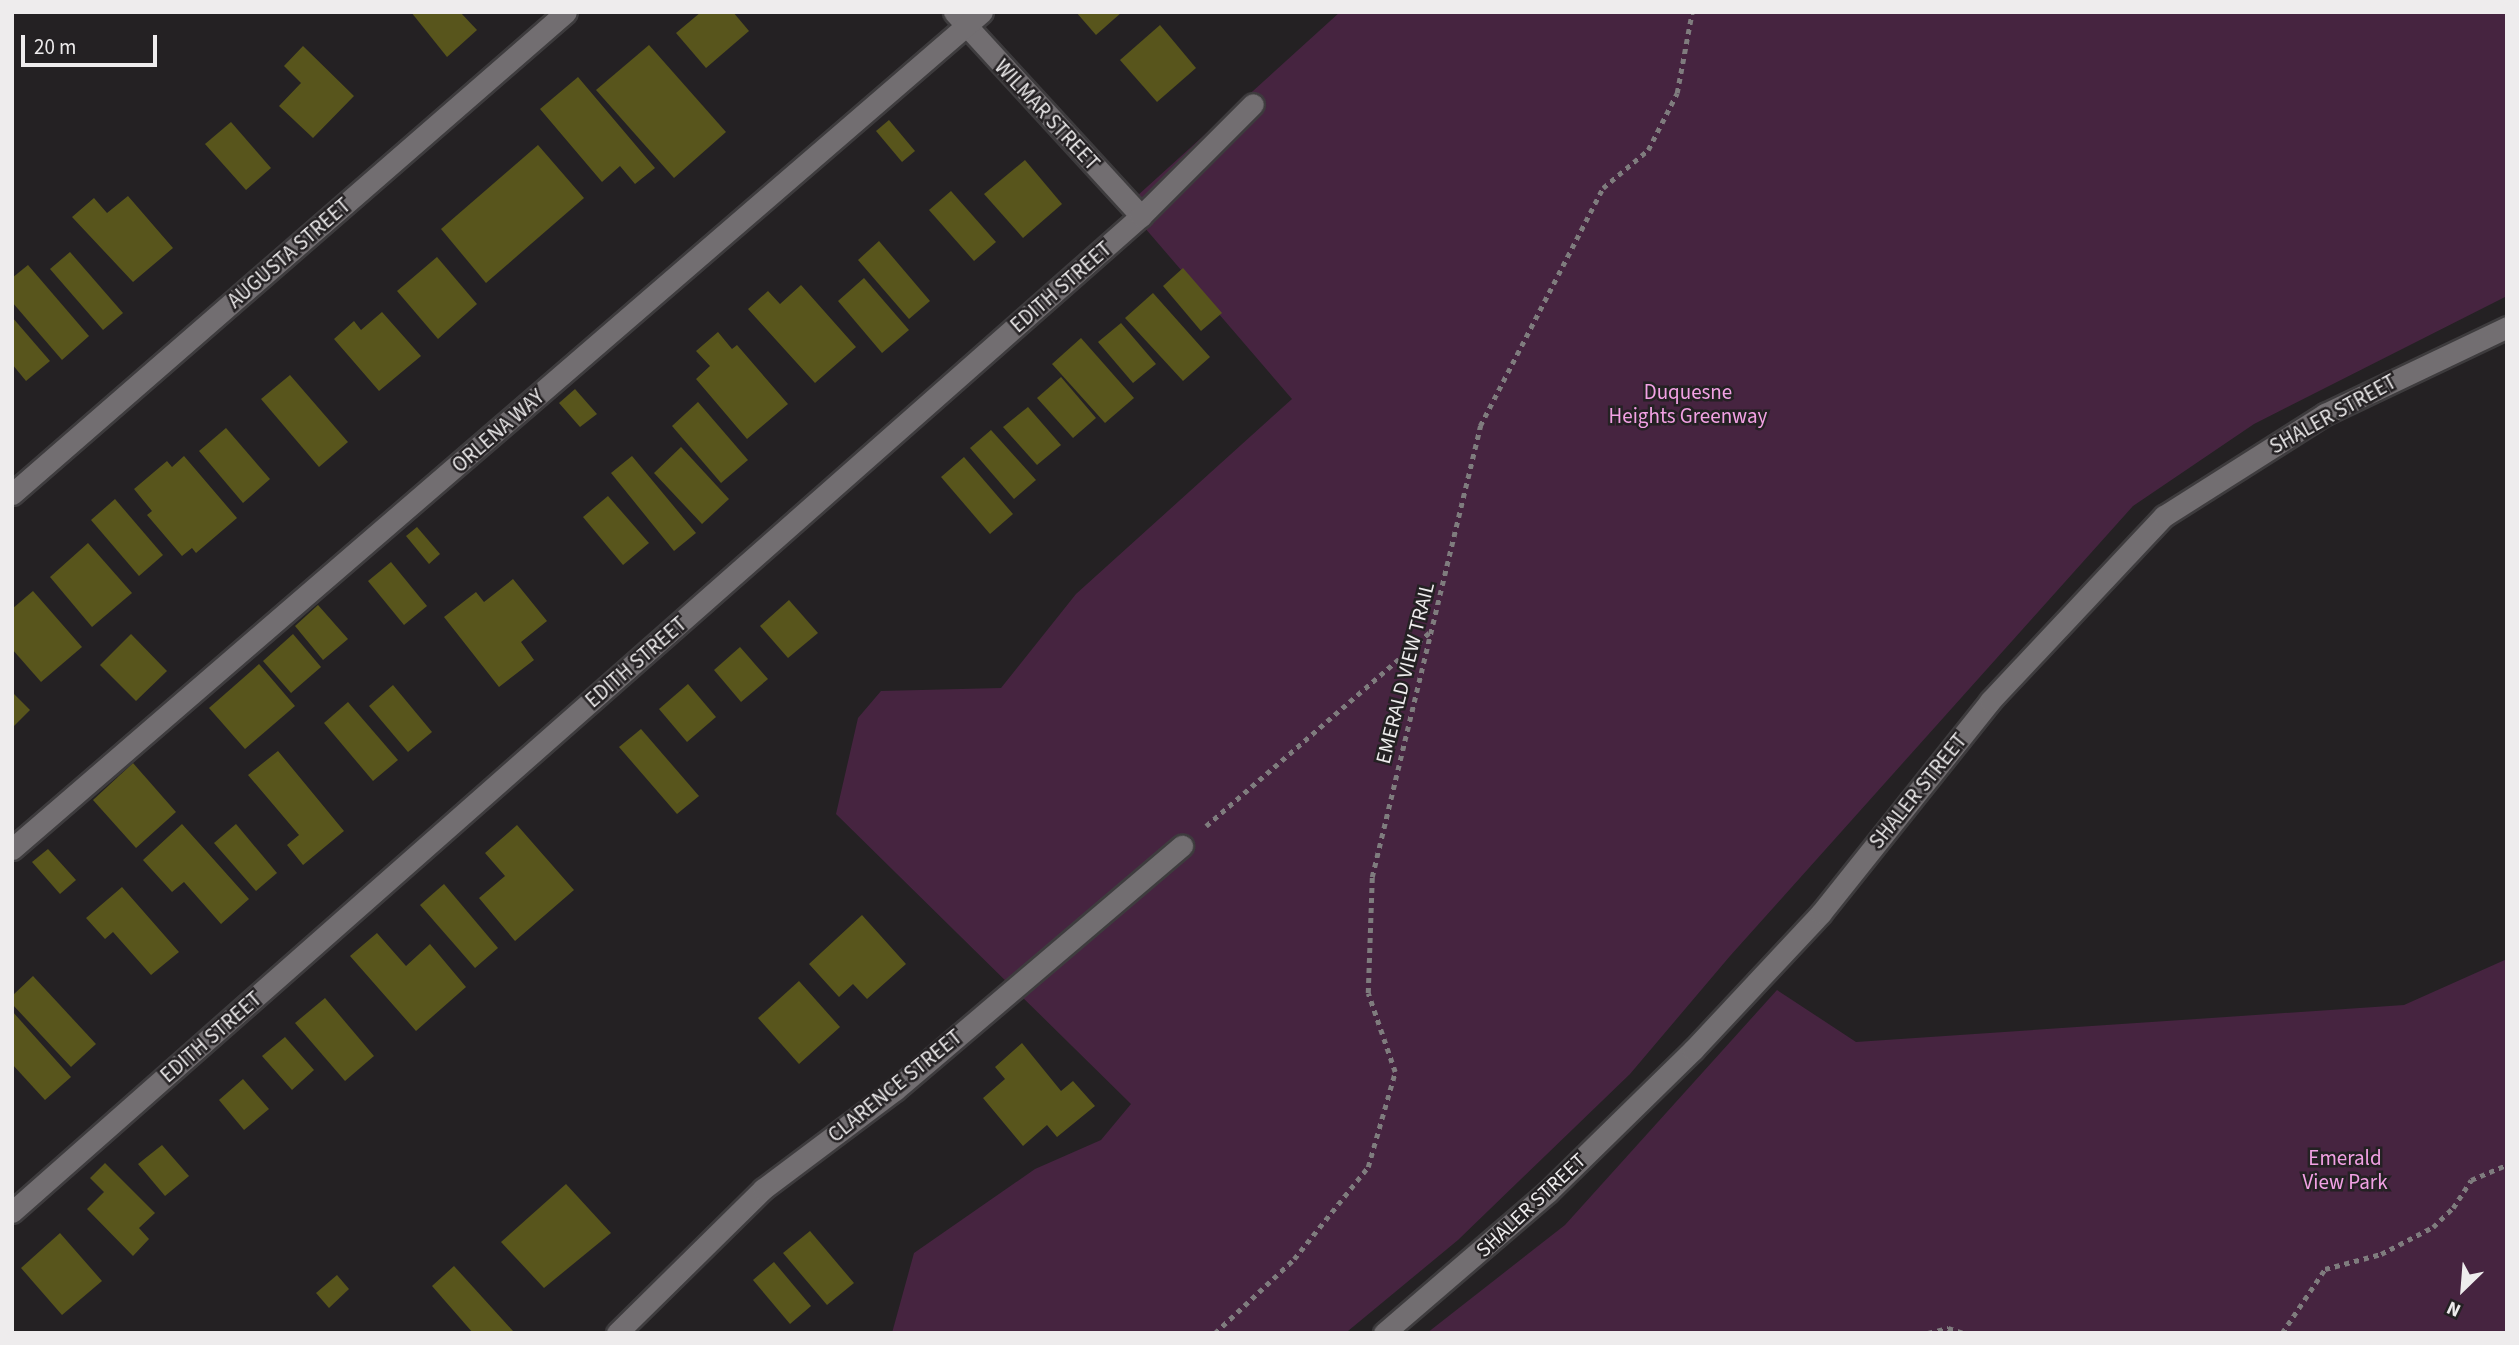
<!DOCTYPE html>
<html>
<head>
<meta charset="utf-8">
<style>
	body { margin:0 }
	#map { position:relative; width:2519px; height:1345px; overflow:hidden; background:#242123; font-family:"Source Sans 3",sans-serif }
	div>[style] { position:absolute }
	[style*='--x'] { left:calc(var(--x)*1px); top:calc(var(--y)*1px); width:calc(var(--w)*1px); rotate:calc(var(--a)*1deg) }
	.green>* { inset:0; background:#462440 }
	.building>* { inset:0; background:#58551c }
	.path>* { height:4.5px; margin-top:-2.25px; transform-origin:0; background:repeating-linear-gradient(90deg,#7f7c7e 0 5px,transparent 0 10px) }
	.roads { filter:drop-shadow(2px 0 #3e3c3e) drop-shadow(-2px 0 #3e3c3e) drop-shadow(0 2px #3e3c3e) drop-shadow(0 -2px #3e3c3e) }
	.minor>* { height:21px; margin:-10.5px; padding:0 10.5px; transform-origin:10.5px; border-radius:10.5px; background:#726e71 }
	span { translate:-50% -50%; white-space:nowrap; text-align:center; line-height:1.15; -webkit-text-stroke:5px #242123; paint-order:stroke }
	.street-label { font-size:21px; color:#eeeced }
	.park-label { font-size:21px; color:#f2a1e4 }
	.frame { position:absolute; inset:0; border:14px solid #eeeced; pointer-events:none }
	.north { position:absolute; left:2428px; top:1254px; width:70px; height:70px; -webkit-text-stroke:5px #242123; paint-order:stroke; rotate:205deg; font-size:19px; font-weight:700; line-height:28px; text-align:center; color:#eeeced }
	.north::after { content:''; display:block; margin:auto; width:24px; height:32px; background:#eeeced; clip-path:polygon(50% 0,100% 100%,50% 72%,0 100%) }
	.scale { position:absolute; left:21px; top:35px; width:136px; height:32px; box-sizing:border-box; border:4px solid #eeeced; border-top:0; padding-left:9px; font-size:21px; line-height:24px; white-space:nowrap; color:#eeeced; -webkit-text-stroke:5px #242123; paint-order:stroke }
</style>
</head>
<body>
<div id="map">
	<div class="green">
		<i style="clip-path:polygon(1340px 12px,2507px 12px,2507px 296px,2254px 424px,2133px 506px,1730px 956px,1630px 1074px,1458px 1240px,1348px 1331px,892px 1333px,914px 1253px,1035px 1169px,1101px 1140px,1131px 1104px,836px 814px,858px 718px,881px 691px,1001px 688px,1076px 594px,1292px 399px,1126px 206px)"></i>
		<i style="clip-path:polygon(2507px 959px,2507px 1333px,1427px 1333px,1565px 1225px,1777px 990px,1856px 1042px,2404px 1005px)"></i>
	</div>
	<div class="building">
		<i style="clip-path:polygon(411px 12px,460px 12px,477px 30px,447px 57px)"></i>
		<i style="clip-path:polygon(701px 12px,733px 12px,749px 31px,706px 68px,676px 33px)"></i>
		<i style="clip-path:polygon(1076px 12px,1122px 12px,1096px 35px)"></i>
		<i style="clip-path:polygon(1160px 25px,1196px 68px,1157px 102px,1120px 60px)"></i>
		<i style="clip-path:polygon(649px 45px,726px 132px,674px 178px,596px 90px)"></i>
		<i style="clip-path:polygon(303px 46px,354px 96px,313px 138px,279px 106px,301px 83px,284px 66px)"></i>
		<i style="clip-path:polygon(578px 77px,655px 168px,635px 184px,620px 166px,602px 182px,540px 109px)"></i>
		<i style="clip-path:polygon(889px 120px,915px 151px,902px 162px,876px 131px)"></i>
		<i style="clip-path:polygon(231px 122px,271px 168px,246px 190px,205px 144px)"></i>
		<i style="clip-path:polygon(538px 145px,584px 198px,486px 283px,441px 229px)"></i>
		<i style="clip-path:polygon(1025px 160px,1062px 204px,1023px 238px,984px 194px)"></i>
		<i style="clip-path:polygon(951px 191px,996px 242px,974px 261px,929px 210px)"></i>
		<i style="clip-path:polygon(128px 196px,173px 248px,133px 282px,72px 217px,94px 198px,107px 213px)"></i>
		<i style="clip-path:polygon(879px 241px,930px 301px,909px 319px,858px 260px)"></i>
		<i style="clip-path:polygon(70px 252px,123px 313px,103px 330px,50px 269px)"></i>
		<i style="clip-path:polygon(437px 257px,477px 304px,438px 339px,397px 291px)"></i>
		<i style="clip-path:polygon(28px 265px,89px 336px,62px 360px,12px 302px,12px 278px)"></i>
		<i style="clip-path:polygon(1183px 268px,1222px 313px,1201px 331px,1163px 286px)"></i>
		<i style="clip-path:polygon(864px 278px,909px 330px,882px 353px,838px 301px)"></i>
		<i style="clip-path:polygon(801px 285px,856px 347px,815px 383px,748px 309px,768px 291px,780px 304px)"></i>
		<i style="clip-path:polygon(1153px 293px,1210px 357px,1183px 381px,1125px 318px)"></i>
		<i style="clip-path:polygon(382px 312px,421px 356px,379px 391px,334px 339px,354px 321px,361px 330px)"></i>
		<i style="clip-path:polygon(12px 317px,50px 361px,26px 381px,12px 364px)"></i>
		<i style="clip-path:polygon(1121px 323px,1156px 364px,1133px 383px,1098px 342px)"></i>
		<i style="clip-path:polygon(718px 332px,732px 349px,737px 345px,788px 404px,747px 439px,696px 379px,710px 366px,696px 351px)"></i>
		<i style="clip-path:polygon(1081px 338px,1134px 398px,1105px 423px,1052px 364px)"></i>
		<i style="clip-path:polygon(290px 375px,348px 442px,319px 467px,261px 399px)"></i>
		<i style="clip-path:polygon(1061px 377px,1096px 418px,1073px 438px,1037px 398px)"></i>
		<i style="clip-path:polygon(575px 389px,597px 414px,580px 427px,559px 403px)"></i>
		<i style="clip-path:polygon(698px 402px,748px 460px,721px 483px,672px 426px)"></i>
		<i style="clip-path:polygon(1028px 407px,1061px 445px,1037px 465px,1003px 427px)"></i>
		<i style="clip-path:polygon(226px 428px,270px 479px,243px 503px,199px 451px)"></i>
		<i style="clip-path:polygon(991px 430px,1036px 480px,1014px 499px,970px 448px)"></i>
		<i style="clip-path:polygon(681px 447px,729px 499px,702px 524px,654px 473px)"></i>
		<i style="clip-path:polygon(184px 456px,237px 518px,196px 553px,192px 548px,182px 556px,147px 515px,152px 511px,134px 489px,167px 461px,172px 467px)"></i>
		<i style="clip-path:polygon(632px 456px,696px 533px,674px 551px,611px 473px)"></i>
		<i style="clip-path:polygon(964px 457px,1013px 514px,990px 534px,941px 477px)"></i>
		<i style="clip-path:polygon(608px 496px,649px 543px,623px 565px,583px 517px)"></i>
		<i style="clip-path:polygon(115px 499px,163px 555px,139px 576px,91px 520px)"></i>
		<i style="clip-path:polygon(417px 527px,440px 554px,429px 564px,406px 536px)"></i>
		<i style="clip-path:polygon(88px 543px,132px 593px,92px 627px,50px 577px)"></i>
		<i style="clip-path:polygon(391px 562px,427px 606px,404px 625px,368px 581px)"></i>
		<i style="clip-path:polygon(513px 579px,547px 621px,521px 642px,534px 660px,499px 687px,444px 617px,476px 592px,484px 602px)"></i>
		<i style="clip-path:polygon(33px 591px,82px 647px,41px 682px,12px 649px,12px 609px)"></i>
		<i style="clip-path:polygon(789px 600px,818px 633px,788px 658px,760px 626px)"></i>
		<i style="clip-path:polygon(318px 605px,348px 639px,323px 660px,295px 626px)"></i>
		<i style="clip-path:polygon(131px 634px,167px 671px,136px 701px,100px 665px)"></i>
		<i style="clip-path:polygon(293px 634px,321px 667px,291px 693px,263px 661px)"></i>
		<i style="clip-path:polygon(740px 647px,768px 679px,741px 702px,714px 670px)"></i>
		<i style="clip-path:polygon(259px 664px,295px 706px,245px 749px,209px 708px)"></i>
		<i style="clip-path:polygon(688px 684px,716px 717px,687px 742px,659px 709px)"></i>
		<i style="clip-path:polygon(393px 685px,432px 732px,408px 752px,369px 706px)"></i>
		<i style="clip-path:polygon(12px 692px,30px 710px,12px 728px)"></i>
		<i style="clip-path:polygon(348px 702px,398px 760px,373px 781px,324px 723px)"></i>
		<i style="clip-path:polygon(641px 729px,699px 796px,677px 814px,619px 747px)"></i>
		<i style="clip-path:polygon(278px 751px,344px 831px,303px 865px,287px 845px,299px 835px,248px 775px)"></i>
		<i style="clip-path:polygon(133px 763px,176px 812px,136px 848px,93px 800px)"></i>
		<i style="clip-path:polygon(182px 824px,249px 899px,221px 924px,184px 882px,172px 892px,143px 860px)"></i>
		<i style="clip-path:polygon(236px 824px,277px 873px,256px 891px,214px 843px)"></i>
		<i style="clip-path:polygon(517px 825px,574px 890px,515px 941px,479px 898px,505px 876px,485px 853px)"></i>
		<i style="clip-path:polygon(48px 849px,76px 880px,60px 894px,32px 862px)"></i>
		<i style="clip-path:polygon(444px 884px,498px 948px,475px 968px,420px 905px)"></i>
		<i style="clip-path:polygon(122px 887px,179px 952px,151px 975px,113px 932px,105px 939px,86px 918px)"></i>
		<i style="clip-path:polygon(862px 915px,906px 964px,867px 999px,853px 984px,839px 997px,809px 964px)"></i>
		<i style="clip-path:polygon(377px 933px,406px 966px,430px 944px,466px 987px,416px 1031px,350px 956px)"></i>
		<i style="clip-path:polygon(33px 976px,96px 1044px,71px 1067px,12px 1004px,12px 996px)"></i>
		<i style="clip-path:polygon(799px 981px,840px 1027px,799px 1064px,758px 1018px)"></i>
		<i style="clip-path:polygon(325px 998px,374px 1056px,345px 1081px,295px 1023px)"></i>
		<i style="clip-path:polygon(12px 1011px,71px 1077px,45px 1100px,12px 1064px)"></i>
		<i style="clip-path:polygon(285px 1037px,314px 1070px,292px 1090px,262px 1056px)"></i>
		<i style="clip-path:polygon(1022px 1043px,1061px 1091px,1073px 1081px,1095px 1106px,1057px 1137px,1047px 1125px,1023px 1146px,983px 1098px,1005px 1079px,995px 1067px)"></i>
		<i style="clip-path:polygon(243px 1079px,269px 1109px,244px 1130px,219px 1100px)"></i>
		<i style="clip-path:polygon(162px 1145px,189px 1176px,165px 1196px,138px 1164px)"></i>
		<i style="clip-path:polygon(105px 1163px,155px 1213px,139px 1228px,149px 1239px,133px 1256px,87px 1209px,104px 1192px,90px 1178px)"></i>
		<i style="clip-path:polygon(566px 1184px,611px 1233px,544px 1288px,501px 1242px)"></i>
		<i style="clip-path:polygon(810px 1231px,854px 1283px,827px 1305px,783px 1253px)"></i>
		<i style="clip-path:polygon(60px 1233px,102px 1281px,62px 1315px,21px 1268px)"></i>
		<i style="clip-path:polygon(774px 1262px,811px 1306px,790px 1324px,753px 1280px)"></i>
		<i style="clip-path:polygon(454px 1266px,513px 1331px,511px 1333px,473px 1333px,432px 1286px)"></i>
		<i style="clip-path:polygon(337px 1275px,349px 1289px,329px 1308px,316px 1293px)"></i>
	</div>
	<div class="path">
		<i style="--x:1206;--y:826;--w:296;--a:-40.9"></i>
		<i style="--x:1215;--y:1333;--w:108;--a:-43.1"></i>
		<i style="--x:1294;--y:1259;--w:118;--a:-51.2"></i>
		<i style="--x:1368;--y:1167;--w:99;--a:-74.1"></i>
		<i style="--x:1395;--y:1072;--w:83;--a:-108.9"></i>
		<i style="--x:1368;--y:993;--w:116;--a:-88"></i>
		<i style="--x:1372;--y:877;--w:464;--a:-76.5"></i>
		<i style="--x:1480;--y:426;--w:268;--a:-62.7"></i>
		<i style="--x:1603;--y:188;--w:59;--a:-40.2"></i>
		<i style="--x:1648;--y:150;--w:64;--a:-63"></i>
		<i style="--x:1677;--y:93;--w:82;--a:-79.5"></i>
		<i style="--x:1928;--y:1333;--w:21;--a:-14"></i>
		<i style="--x:1948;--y:1328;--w:16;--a:18"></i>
		<i style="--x:2282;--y:1333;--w:77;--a:-56.1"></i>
		<i style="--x:2325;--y:1269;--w:58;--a:-15"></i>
		<i style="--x:2381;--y:1254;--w:59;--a:-27.4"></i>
		<i style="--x:2433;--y:1227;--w:28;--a:-44"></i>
		<i style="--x:2453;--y:1208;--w:33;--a:-57"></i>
		<i style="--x:2471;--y:1180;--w:39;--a:-23"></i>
	</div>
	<div class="roads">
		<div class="minor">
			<i style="--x:954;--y:12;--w:277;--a:47.5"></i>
			<i style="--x:12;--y:494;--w:734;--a:-41.02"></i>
			<i style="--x:12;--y:849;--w:1281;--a:-40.79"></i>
			<i style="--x:12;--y:1212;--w:1506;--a:-41.42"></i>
			<i style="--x:1141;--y:216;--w:158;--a:-45"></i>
			<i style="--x:617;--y:1333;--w:205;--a:-44.6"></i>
			<i style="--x:763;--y:1189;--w:165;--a:-36.9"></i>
			<i style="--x:895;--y:1090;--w:377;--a:-40.4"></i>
			<i style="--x:1384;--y:1333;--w:216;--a:-40.7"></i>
			<i style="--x:1548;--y:1192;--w:203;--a:-44.4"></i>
			<i style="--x:1693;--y:1050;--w:187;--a:-46.9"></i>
			<i style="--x:1821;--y:913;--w:271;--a:-51.4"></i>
			<i style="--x:1990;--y:701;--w:254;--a:-46.8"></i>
			<i style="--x:2164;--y:516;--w:191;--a:-32.4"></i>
			<i style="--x:2325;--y:414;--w:202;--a:-25.5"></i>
		</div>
	</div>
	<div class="street-label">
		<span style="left:1047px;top:115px;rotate:47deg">WILMAR STREET</span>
		<span style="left:289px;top:253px;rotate:-41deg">AUGUSTA STREET</span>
		<span style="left:1061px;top:287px;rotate:-41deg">EDITH STREET</span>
		<span style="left:2333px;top:414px;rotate:-29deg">SHALER STREET</span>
		<span style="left:498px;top:431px;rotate:-41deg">ORLENA WAY</span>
		<span style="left:636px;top:662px;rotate:-41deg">EDITH STREET</span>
		<span style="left:1405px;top:673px;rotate:-76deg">EMERALD VIEW TRAIL</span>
		<span style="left:1918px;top:791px;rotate:-51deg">SHALER STREET</span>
		<span style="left:211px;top:1037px;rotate:-41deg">EDITH STREET</span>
		<span style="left:895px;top:1086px;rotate:-39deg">CLARENCE STREET</span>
		<span style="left:1531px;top:1205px;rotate:-43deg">SHALER STREET</span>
	</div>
	<div class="park-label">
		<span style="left:1688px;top:404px">Duquesne<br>Heights Greenway</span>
		<span style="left:2345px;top:1170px">Emerald<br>View Park</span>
	</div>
	<div class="frame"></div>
	<div class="north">N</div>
	<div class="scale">20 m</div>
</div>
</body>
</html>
